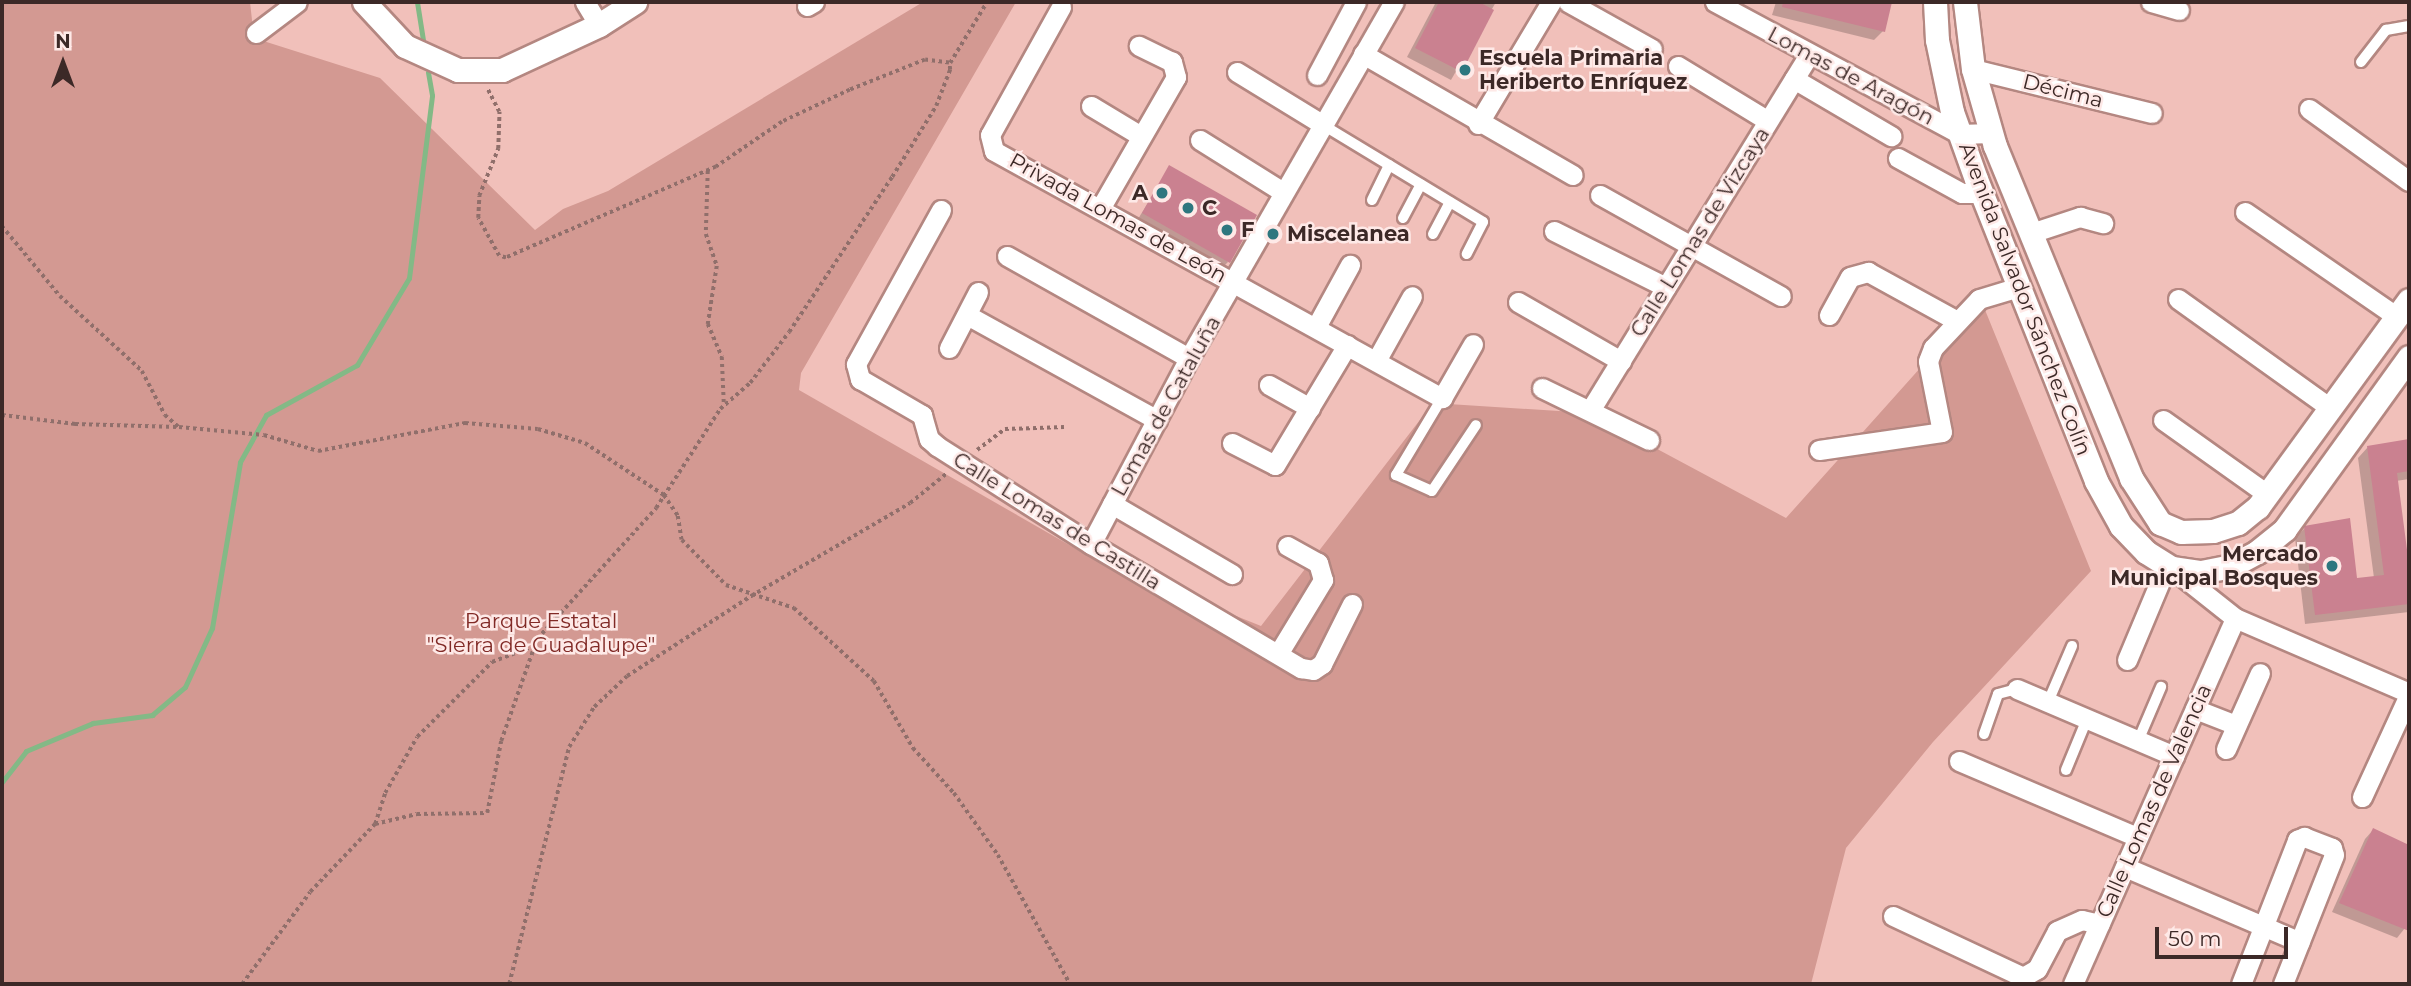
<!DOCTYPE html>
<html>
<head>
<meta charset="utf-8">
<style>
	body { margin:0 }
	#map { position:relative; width:2411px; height:986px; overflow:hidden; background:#f1c0ba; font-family:Montserrat,sans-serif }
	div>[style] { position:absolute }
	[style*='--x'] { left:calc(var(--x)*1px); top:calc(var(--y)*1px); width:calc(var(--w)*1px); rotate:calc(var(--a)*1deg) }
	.green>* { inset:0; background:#d39992 }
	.shadow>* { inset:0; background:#0003 }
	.stream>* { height:5px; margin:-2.5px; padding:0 2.5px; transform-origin:2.5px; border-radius:2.5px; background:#83b986 }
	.building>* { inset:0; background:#ca8190 }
	.path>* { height:3.5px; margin-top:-1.75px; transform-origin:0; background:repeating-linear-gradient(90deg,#906f6b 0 3.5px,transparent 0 7px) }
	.roads { filter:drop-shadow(2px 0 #b48781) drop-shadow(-2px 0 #b48781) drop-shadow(0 2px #b48781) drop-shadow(0 -2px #b48781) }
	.service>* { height:10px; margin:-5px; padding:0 5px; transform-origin:5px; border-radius:5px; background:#fff }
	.minor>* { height:19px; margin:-9.5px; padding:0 9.5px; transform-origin:9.5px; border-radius:9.5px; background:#fff }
	.tertiary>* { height:23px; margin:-11.5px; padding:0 11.5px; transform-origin:11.5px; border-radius:11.5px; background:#fff }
	.dots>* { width:19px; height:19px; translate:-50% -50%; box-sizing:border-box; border:4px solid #fee9e7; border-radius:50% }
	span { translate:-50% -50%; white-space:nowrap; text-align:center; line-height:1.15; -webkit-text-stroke:5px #fee9e7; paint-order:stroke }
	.poi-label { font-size:21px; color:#3c2927; font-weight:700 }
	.left { translate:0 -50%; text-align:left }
	.right { translate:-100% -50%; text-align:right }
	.street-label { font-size:21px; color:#3c2927 }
	.park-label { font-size:21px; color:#812a26 }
	.frame { position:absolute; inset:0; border:4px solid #3c2927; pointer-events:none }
	.north { position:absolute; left:28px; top:28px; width:70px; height:70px; -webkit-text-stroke:5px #fee9e7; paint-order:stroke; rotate:0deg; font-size:19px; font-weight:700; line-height:28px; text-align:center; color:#3c2927 }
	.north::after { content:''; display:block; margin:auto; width:24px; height:32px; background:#3c2927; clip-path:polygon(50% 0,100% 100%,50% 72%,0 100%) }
	.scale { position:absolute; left:2155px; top:927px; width:133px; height:32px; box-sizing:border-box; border:4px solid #3c2927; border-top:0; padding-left:9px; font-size:21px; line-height:24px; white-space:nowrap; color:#3c2927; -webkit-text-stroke:5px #fee9e7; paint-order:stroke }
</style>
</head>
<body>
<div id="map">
	<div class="green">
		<i style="clip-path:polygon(2px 2px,250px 2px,254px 38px,380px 78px,535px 230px,563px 209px,608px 191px,923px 2px,1016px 2px,801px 373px,799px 390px,1092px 558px,1261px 626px,1433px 403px,1590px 413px,1786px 518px,1981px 300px,2091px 571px,1933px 742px,1846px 848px,1811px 984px,2px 984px)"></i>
	</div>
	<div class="shadow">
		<i style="clip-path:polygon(1436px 2px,1496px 2px,1451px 80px,1407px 57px)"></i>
		<i style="clip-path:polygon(1776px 2px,1885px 2px,1890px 3px,1883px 31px,1874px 40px,1772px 15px)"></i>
		<i style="clip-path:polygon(1170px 167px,1228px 262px,1223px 267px,1138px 219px)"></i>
		<i style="clip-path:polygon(2409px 441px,2409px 479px,2396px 481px,2409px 574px,2409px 612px,2305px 624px,2295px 538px,2305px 528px,2356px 580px,2374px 578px,2358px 458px,2368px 447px)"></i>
		<i style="clip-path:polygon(2373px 830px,2409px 847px,2409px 923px,2397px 938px,2332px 912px,2365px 839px)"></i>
	</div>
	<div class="stream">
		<i style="--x:417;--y:2;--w:38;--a:81"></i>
		<i style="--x:2;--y:782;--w:39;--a:-52"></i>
		<i style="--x:26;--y:751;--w:73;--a:-22.7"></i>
		<i style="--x:93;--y:723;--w:60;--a:-7.7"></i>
		<i style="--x:152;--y:715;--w:43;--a:-40.3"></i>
		<i style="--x:185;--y:687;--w:65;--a:-65.4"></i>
		<i style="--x:212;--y:628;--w:168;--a:-80.4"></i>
		<i style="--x:240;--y:462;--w:54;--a:-61"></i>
		<i style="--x:266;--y:415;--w:104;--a:-28.8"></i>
		<i style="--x:357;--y:365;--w:101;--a:-59.1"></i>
		<i style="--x:409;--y:278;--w:184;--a:-82.8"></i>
		<i style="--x:432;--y:95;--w:23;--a:-100"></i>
	</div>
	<div class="building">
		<i style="clip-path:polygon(1439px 2px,1479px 2px,1494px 10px,1462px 72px,1415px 48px)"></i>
		<i style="clip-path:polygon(1783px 2px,1892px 2px,1885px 32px,1782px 7px)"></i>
		<i style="clip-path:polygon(1169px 165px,1257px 215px,1230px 263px,1142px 213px)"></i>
		<i style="clip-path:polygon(2409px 439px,2409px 471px,2397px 473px,2409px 565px,2409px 604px,2315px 615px,2304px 526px,2350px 518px,2357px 578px,2384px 575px,2367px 446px)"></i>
		<i style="clip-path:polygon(2373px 828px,2409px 845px,2409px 931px,2339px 903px)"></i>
	</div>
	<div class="path">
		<i style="--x:950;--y:63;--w:71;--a:-58.8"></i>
		<i style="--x:708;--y:171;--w:63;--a:91.8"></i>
		<i style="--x:706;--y:234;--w:34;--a:71"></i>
		<i style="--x:717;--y:266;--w:59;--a:98.8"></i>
		<i style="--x:708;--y:324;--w:36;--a:67"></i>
		<i style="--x:722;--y:357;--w:46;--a:87.5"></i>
		<i style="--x:2;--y:226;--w:91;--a:50.4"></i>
		<i style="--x:60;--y:296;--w:111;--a:42.4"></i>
		<i style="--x:142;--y:371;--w:50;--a:62.4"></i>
		<i style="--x:165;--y:415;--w:18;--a:41"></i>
		<i style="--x:179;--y:427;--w:85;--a:5.4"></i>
		<i style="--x:264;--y:435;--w:56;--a:16.5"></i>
		<i style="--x:318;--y:451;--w:150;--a:-10.8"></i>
		<i style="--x:465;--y:423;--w:73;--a:4.7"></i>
		<i style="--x:538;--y:429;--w:49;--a:16.6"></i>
		<i style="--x:585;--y:443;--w:95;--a:33.4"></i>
		<i style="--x:664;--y:495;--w:25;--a:56"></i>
		<i style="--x:678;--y:516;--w:24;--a:81"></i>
		<i style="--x:682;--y:540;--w:63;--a:45.6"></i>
		<i style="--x:726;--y:585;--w:72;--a:18.7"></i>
		<i style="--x:794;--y:608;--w:108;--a:42.4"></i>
		<i style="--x:874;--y:681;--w:78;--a:59.8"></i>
		<i style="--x:913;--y:748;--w:61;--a:47.7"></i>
		<i style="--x:954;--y:793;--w:76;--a:54.6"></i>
		<i style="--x:998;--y:855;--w:148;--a:60.8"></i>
		<i style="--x:2;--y:415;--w:74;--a:7"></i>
		<i style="--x:75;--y:424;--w:102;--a:1.7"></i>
		<i style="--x:977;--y:450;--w:35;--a:-37"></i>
		<i style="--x:1005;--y:429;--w:59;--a:-1.9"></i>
		<i style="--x:375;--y:824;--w:33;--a:-72"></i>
		<i style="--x:385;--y:793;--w:64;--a:-60.3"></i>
		<i style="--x:417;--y:737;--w:106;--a:-45"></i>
		<i style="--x:492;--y:662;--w:45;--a:-20.9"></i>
		<i style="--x:242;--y:984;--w:114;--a:-53.5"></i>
		<i style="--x:310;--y:892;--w:94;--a:-46.3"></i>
		<i style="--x:375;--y:824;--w:43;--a:-13.4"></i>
		<i style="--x:417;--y:814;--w:70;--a:-0.8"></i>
		<i style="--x:487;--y:813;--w:73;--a:-79"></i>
		<i style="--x:501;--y:741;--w:108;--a:-70.6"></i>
		<i style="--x:537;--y:639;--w:177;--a:-47.7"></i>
		<i style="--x:656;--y:508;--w:118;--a:-57.1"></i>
		<i style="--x:720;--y:409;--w:40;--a:-41"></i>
		<i style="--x:750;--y:383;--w:64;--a:-52.6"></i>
		<i style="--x:789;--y:332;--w:186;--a:-56.4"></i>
		<i style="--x:892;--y:177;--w:84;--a:-58.2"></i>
		<i style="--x:936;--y:106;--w:39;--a:-69"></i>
		<i style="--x:950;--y:70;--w:7;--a:-98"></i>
		<i style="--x:949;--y:63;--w:24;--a:-173"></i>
		<i style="--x:925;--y:60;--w:81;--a:158.2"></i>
		<i style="--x:850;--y:90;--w:75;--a:154.8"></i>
		<i style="--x:782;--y:122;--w:80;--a:145.7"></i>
		<i style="--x:716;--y:167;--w:229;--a:156.6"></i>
		<i style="--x:506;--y:258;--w:7;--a:-164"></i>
		<i style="--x:499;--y:256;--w:43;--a:-118.9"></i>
		<i style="--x:478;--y:218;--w:22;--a:-87"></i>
		<i style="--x:479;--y:196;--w:51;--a:-68"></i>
		<i style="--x:498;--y:149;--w:37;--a:-88"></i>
		<i style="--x:499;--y:112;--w:25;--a:-117"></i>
		<i style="--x:509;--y:984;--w:244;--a:-75.8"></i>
		<i style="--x:569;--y:747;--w:47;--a:-58"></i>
		<i style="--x:594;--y:707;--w:45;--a:-43.2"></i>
		<i style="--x:627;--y:676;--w:148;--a:-32.8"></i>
		<i style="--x:751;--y:596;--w:184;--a:-30.3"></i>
		<i style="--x:910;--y:503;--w:46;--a:-38.9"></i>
	</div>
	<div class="roads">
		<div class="service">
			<i style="--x:2361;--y:62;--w:41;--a:-52"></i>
			<i style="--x:2386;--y:30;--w:23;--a:-10"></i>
			<i style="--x:1323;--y:125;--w:187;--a:31.2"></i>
			<i style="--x:1483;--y:222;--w:36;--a:117"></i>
			<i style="--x:1372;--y:200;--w:39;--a:-64"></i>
			<i style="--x:1403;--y:218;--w:38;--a:-62"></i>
			<i style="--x:1433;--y:234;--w:36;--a:-62"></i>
			<i style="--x:1442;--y:398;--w:90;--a:120.9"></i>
			<i style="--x:1396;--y:475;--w:39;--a:24"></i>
			<i style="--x:1432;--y:491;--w:79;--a:-56.3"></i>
			<i style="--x:2048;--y:702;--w:61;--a:-66.8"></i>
			<i style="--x:1984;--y:734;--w:42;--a:-70.7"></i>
			<i style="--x:1998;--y:694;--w:20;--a:-15"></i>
			<i style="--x:2138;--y:741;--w:59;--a:-66.9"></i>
			<i style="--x:2066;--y:770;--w:55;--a:-67.6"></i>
		</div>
		<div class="minor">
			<i style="--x:585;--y:2;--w:27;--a:59"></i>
			<i style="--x:1568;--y:2;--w:96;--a:29.2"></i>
			<i style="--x:1715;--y:2;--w:278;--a:28.3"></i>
			<i style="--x:1960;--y:134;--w:31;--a:-2"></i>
			<i style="--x:2151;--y:2;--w:29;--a:16"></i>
			<i style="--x:807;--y:6;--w:8;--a:-30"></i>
			<i style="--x:1061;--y:7;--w:146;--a:119"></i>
			<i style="--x:990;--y:135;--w:16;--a:76"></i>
			<i style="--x:994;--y:151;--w:512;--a:28.87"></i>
			<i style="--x:1442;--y:398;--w:62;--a:-60.1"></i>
			<i style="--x:256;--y:33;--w:51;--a:-37.1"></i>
			<i style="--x:1363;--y:54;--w:242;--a:30"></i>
			<i style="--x:1678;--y:66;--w:105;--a:31.4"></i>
			<i style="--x:1973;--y:69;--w:184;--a:13.8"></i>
			<i style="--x:1237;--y:72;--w:100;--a:31.5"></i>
			<i style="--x:1317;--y:75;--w:83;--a:-61.9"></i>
			<i style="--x:1794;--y:79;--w:113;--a:30.4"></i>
			<i style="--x:1091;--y:106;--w:58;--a:31"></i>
			<i style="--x:2309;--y:109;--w:123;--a:35.8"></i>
			<i style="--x:1478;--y:124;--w:142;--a:-59.1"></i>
			<i style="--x:1200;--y:140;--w:98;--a:32.1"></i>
			<i style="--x:1898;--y:158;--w:73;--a:28.7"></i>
			<i style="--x:1962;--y:193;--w:19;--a:0"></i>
			<i style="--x:1600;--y:195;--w:207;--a:29.2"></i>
			<i style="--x:1101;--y:207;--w:150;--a:-60"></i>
			<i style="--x:1176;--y:77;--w:16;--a:-105"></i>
			<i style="--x:1172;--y:62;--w:37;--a:-154"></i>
			<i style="--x:941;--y:210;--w:176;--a:118.9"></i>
			<i style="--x:856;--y:364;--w:16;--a:75"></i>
			<i style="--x:860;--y:379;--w:72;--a:30.1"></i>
			<i style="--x:922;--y:415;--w:25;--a:74"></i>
			<i style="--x:929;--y:439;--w:11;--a:41"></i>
			<i style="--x:937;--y:446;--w:183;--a:32.5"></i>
			<i style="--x:1091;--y:544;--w:244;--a:30.6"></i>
			<i style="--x:1301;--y:668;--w:12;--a:9"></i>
			<i style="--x:1313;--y:670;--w:11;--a:-34"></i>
			<i style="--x:1322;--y:664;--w:67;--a:-63.4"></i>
			<i style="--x:2245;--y:212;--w:185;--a:34.6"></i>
			<i style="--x:1554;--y:231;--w:125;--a:26.6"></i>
			<i style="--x:2031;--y:233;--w:52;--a:-18.1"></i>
			<i style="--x:2080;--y:217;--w:24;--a:15"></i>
			<i style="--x:1007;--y:256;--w:209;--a:29.3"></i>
			<i style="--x:2178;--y:299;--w:187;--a:35.6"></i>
			<i style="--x:1518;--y:302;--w:119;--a:29.8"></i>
			<i style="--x:967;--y:315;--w:217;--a:28.9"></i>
			<i style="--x:1829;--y:315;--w:43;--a:-61.1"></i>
			<i style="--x:1850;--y:277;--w:19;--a:-16"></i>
			<i style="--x:1868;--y:272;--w:102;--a:28.8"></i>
			<i style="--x:1316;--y:327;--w:71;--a:-61.3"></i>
			<i style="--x:949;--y:348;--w:63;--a:-62.6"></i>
			<i style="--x:1376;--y:361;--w:74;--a:-61"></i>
			<i style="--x:1269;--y:385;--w:47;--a:29.3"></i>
			<i style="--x:1542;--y:388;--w:119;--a:25.9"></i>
			<i style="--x:1591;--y:409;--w:417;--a:-58.4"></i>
			<i style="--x:2163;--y:420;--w:128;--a:35.4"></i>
			<i style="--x:1232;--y:443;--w:48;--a:27.1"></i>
			<i style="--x:1275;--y:465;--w:140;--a:-59"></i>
			<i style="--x:1819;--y:450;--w:124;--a:-8.3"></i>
			<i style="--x:1942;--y:432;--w:72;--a:-101.2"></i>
			<i style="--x:1928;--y:361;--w:14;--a:-69"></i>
			<i style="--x:1933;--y:348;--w:67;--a:-46.8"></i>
			<i style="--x:1979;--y:299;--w:42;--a:-16.7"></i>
			<i style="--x:1112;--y:504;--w:139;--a:30.3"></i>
			<i style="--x:1091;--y:544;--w:210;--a:-62.2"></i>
			<i style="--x:1189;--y:358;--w:411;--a:-60.1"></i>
			<i style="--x:2172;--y:568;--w:80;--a:38.4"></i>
			<i style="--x:2235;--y:618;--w:189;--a:23.3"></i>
			<i style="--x:1278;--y:654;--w:87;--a:-58.7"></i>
			<i style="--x:1323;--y:580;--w:18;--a:-106"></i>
			<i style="--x:1318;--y:563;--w:35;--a:-151"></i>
			<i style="--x:2127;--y:660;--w:103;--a:-67.2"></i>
			<i style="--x:2017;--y:689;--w:171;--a:23.1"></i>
			<i style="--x:2195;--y:709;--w:44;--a:21.3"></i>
			<i style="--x:2226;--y:749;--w:83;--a:-65.9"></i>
			<i style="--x:1959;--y:761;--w:194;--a:23.1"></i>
			<i style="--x:2362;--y:797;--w:112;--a:-65.3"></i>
			<i style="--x:2125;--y:867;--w:190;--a:23.2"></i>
			<i style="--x:1893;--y:916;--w:144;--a:25.1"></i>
			<i style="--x:2023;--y:977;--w:16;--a:-30"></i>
			<i style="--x:2037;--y:969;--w:43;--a:-62.2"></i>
			<i style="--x:2057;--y:931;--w:27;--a:-24"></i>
			<i style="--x:2082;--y:920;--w:18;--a:13"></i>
			<i style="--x:2073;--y:984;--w:400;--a:-66.1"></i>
			<i style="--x:2241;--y:984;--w:155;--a:-68.7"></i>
			<i style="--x:2297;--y:840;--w:8;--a:-23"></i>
			<i style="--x:2304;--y:837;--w:30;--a:21"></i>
			<i style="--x:2332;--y:848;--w:7;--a:74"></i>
			<i style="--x:2334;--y:855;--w:139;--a:111.6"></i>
		</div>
		<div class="tertiary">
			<i style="--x:364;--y:2;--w:60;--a:47"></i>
			<i style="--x:405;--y:46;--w:58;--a:24.4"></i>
			<i style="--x:458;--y:70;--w:44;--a:0"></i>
			<i style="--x:502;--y:70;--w:107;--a:-24.9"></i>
			<i style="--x:599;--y:25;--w:43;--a:-32.6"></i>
			<i style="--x:1935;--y:2;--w:38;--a:87"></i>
			<i style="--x:1937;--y:40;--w:74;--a:78.2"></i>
			<i style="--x:1952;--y:112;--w:71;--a:70.3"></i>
			<i style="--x:1976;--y:179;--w:325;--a:68.3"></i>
			<i style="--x:2096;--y:481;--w:51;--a:60.9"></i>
			<i style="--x:2121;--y:526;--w:36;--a:46"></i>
			<i style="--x:2146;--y:552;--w:31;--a:32"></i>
			<i style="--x:2172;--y:568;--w:29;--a:8"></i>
			<i style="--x:2201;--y:572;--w:31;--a:-11"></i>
			<i style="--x:2231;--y:566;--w:30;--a:-28"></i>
			<i style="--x:2257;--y:552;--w:36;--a:-39"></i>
			<i style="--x:2285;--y:529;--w:212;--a:-54.2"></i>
			<i style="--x:1965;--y:2;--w:67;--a:83.2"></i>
			<i style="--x:1973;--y:69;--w:80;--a:74.1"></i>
			<i style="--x:1995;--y:146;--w:359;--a:67.7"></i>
			<i style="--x:2131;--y:478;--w:54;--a:57.2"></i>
			<i style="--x:2160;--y:523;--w:23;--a:23"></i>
			<i style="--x:2181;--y:532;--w:32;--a:-2"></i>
			<i style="--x:2213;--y:531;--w:26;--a:-18"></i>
			<i style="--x:2238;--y:523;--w:26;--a:-39"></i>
			<i style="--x:2258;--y:507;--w:256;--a:-53.9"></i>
		</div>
	</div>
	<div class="dots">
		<i style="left:1465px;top:70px;background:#2e777f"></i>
		<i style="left:1162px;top:193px;background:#2e777f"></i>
		<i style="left:1188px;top:208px;background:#2e777f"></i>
		<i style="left:1227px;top:230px;background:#2e777f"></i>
		<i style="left:1273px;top:234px;background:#2e777f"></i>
		<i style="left:2332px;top:566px;background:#2e777f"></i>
	</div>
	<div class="poi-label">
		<span class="left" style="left:1479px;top:70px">Escuela Primaria<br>Heriberto Enríquez</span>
		<span class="right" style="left:1148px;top:193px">A</span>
		<span class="left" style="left:1202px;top:208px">C</span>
		<span class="left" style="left:1241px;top:230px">F</span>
		<span class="left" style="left:1287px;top:234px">Miscelanea</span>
		<span class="right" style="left:2318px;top:566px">Mercado<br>Municipal Bosques</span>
	</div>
	<div class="street-label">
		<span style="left:1851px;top:76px;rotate:28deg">Lomas de Aragón</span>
		<span style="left:2063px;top:91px;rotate:14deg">Décima</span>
		<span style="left:1118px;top:218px;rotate:29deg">Privada Lomas de León</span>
		<span style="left:1700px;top:232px;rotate:-58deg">Calle Lomas de Vizcaya</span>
		<span style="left:2025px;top:299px;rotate:69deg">Avenida Salvador Sánchez Colín</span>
		<span style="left:1166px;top:406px;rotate:-61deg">Lomas de Cataluña</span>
		<span style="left:1057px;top:521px;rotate:32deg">Calle Lomas de Castilla</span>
		<span style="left:2154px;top:801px;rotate:-66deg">Calle Lomas de Valencia</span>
	</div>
	<div class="park-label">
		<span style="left:541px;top:633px">Parque Estatal<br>"Sierra de Guadalupe"</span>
	</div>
	<div class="frame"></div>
	<div class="north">N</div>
	<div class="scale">50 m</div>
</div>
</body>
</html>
